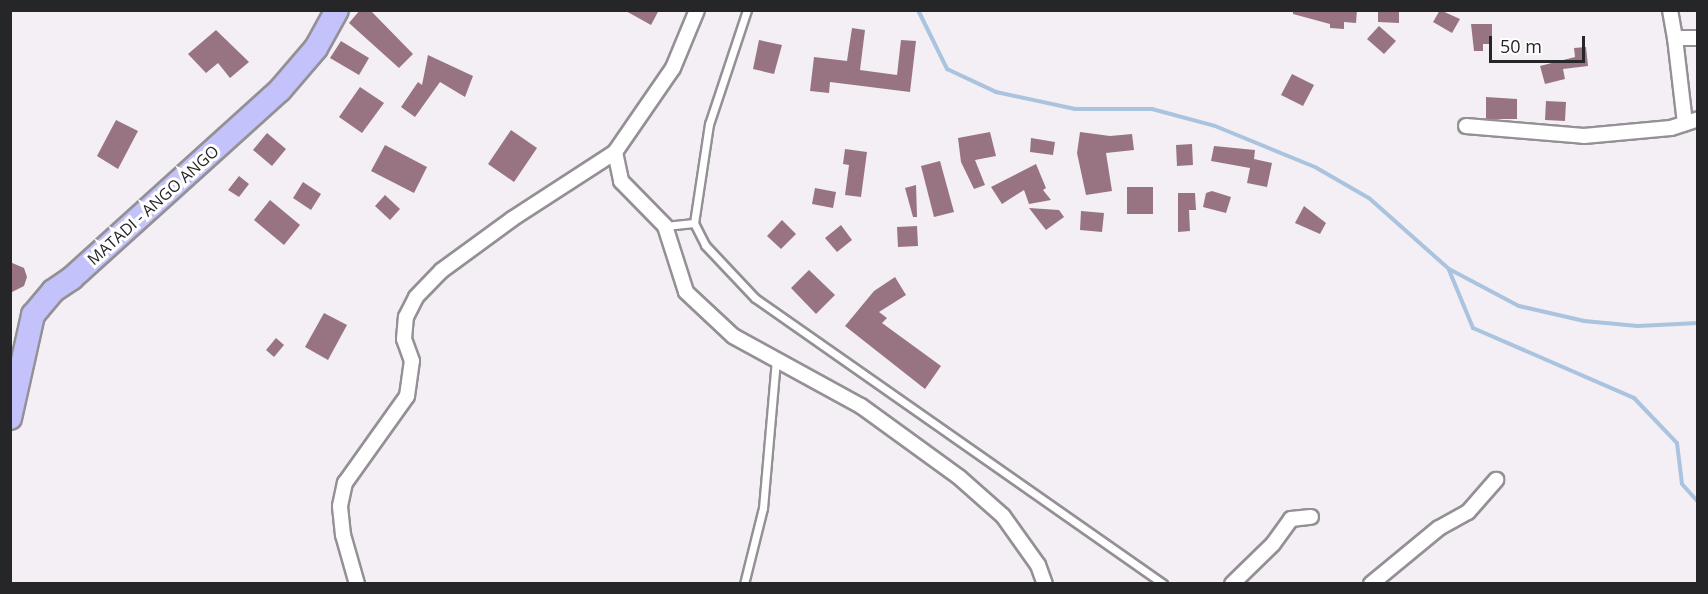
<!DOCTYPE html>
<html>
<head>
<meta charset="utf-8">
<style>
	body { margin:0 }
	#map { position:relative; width:1708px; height:594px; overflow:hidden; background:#f3eff4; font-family:"Open Sans",sans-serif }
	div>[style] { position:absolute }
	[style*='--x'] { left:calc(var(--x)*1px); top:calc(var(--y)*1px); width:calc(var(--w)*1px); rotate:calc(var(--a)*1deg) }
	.stream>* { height:4px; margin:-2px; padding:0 2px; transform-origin:2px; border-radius:2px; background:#aac3df }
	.building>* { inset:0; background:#987483 }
	.roads { filter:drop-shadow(2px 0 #949095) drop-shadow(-2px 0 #949095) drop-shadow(0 2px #949095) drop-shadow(0 -2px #949095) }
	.service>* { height:7px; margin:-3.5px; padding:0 3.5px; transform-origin:3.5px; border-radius:3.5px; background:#fff }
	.minor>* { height:14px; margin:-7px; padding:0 7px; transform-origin:7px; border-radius:7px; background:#fff }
	.trunk>* { height:22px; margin:-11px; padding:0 11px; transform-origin:11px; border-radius:11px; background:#c4c2fa }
	span { translate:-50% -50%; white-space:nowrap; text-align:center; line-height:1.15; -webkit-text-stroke:6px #fff; paint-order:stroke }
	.street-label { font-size:16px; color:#262527 }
	.frame { position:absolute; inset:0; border:12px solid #262527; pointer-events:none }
	.scale { position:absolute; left:1489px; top:36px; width:96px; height:27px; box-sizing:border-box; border:3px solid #262527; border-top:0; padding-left:8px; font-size:18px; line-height:21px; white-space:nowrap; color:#262527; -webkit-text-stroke:4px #fff; paint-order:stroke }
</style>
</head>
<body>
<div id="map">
	<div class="stream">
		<i style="--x:918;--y:10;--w:66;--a:63.8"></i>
		<i style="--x:947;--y:69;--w:54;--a:25.1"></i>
		<i style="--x:996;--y:92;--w:81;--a:12.1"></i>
		<i style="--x:1075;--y:109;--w:77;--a:0"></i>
		<i style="--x:1152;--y:109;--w:65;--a:15.1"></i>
		<i style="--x:1215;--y:126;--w:108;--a:22.3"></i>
		<i style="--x:1315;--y:167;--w:62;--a:29.9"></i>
		<i style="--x:1369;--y:198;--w:107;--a:41.6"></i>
		<i style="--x:1449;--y:269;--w:79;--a:27.9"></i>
		<i style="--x:1519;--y:306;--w:67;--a:13"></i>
		<i style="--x:1584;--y:321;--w:54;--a:5.3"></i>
		<i style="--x:1638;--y:326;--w:60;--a:-2.9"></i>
		<i style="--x:1449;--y:270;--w:63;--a:67.5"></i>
		<i style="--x:1473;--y:328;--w:176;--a:23.5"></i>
		<i style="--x:1634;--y:398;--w:62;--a:46.3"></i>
		<i style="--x:1677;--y:443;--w:41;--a:83"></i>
		<i style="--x:1682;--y:484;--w:24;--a:48"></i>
		<i style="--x:1698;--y:563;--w:9;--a:90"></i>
	</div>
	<div class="building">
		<i style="clip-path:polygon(360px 10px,370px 10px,413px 54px,399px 68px,349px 23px)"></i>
		<i style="clip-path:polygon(624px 10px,659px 10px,651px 25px)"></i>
		<i style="clip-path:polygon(1293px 10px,1357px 10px,1356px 23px,1344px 22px,1344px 29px,1330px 28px,1330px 24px,1293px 14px)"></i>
		<i style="clip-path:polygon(1378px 10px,1399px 10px,1399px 23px,1378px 22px)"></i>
		<i style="clip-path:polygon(1440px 10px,1460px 19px,1452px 33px,1433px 22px)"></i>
		<i style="clip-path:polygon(1471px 24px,1492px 24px,1492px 44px,1483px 44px,1483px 51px,1474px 51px)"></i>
		<i style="clip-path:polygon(1379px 26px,1396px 41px,1384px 54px,1367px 39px)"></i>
		<i style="clip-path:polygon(852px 28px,865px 30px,860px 70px,897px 75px,901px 40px,916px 41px,910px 92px,830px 82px,829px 93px,810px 91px,814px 57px,847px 61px)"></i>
		<i style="clip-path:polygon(216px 30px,249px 62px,230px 78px,218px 63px,206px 73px,188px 54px)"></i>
		<i style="clip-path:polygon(759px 40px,782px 45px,774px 74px,753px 69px)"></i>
		<i style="clip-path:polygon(341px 41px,369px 58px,359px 75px,330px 58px)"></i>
		<i style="clip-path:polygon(1586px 47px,1588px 66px,1563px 69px,1565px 79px,1545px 84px,1540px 66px,1575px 57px,1574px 48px)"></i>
		<i style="clip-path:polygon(428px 55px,473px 76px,465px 97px,440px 82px,415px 117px,401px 107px,418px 82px,422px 85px)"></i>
		<i style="clip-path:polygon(1292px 74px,1314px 85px,1303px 106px,1281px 95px)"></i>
		<i style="clip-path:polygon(360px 87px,384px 103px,362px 133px,339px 117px)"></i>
		<i style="clip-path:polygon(1486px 97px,1517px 99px,1517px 119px,1486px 119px)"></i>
		<i style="clip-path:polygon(1546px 101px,1566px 102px,1565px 121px,1545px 120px)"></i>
		<i style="clip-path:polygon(116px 120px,138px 131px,118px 169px,97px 156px)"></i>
		<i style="clip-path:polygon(511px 130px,537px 148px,514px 182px,488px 164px)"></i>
		<i style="clip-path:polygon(990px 132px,996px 156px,975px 160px,985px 185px,974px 189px,961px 162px,958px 138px)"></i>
		<i style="clip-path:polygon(1080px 132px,1110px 136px,1132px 134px,1134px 150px,1106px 153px,1112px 191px,1086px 195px,1077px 153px)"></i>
		<i style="clip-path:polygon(267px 133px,286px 149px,272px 166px,253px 150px)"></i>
		<i style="clip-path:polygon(1031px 138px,1055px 142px,1053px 155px,1030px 152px)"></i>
		<i style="clip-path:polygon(1192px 144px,1193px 165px,1177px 166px,1176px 145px)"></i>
		<i style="clip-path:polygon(385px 145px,427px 167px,414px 193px,371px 171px)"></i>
		<i style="clip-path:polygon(1214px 146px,1255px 150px,1254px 159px,1272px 163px,1267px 187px,1247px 183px,1250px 168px,1211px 161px)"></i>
		<i style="clip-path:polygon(845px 149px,867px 152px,861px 197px,845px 195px,849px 165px,843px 164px)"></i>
		<i style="clip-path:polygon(940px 161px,954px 212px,934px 217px,921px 166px)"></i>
		<i style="clip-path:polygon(1036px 164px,1046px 188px,1043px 190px,1051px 200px,1029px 204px,1024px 190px,1002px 204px,991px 187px)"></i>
		<i style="clip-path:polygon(239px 176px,249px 184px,239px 197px,228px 190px)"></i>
		<i style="clip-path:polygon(303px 182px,321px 194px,311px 210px,293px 198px)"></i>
		<i style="clip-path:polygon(916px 185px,917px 217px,913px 217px,905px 188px)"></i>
		<i style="clip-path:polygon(1127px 187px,1153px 187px,1153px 214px,1127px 214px)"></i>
		<i style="clip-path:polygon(815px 188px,836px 192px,833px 208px,812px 204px)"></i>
		<i style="clip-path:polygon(1212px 191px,1231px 197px,1226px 213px,1203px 207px,1206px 193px)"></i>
		<i style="clip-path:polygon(1178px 193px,1195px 193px,1196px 210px,1189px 210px,1190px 231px,1178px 232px)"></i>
		<i style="clip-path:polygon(385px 195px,400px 209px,390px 220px,375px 206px)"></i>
		<i style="clip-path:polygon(270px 200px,300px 225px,284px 245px,254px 220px)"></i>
		<i style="clip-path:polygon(1304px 206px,1326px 223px,1320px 234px,1295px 223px)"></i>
		<i style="clip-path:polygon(1029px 208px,1059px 210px,1064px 217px,1046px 230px)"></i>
		<i style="clip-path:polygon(1081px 211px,1104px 213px,1102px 232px,1080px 230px)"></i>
		<i style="clip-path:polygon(782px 220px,796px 234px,781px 249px,767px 236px)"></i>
		<i style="clip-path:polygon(841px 225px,852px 240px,837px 252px,825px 238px)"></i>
		<i style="clip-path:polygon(917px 226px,918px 246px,898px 247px,897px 227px)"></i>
		<i style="clip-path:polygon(10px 262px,24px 268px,27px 277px,24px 286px,10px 293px)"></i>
		<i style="clip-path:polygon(809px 270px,835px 295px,816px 314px,791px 288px)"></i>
		<i style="clip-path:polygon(895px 277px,906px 295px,879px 312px,887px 318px,882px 323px,941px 366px,925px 389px,845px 326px,874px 291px)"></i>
		<i style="clip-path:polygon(324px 313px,347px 325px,328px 360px,305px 347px)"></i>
		<i style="clip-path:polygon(276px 338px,284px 345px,274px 357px,266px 350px)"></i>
	</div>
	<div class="roads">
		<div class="service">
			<i style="--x:747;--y:10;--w:120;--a:108.4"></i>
			<i style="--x:709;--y:124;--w:100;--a:98.6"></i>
			<i style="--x:694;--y:223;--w:25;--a:63"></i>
			<i style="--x:705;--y:245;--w:73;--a:46.7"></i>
			<i style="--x:755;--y:298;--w:498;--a:35"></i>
			<i style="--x:665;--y:226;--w:29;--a:-6"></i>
			<i style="--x:744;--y:584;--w:78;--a:-76"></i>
			<i style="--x:763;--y:508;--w:150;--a:-85"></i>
		</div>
		<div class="minor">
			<i style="--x:697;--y:10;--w:63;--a:112.5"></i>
			<i style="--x:673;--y:68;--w:102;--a:124.6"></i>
			<i style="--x:615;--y:152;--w:30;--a:78"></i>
			<i style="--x:621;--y:181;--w:63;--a:45.6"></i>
			<i style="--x:665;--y:226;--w:69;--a:72.3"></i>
			<i style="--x:686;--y:292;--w:64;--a:43.1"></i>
			<i style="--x:733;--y:336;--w:146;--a:28.7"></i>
			<i style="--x:861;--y:406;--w:122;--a:36"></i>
			<i style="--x:960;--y:478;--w:57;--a:41.5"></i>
			<i style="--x:1003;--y:516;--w:60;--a:54.5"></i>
			<i style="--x:1038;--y:565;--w:20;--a:70"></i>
			<i style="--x:1670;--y:10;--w:28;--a:80"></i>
			<i style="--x:1675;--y:38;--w:23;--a:0"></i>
			<i style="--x:1675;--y:38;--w:86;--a:83.3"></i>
			<i style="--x:1466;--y:126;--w:118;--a:4.8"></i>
			<i style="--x:1584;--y:136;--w:87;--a:-5.3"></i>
			<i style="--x:1671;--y:128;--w:28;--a:-18"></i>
			<i style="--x:357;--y:584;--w:51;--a:-105.9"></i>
			<i style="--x:343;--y:535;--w:29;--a:-96"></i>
			<i style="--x:340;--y:506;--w:24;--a:-78"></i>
			<i style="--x:345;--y:483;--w:107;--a:-54.5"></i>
			<i style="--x:407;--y:396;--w:35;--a:-82"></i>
			<i style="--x:412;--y:361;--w:23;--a:-110"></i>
			<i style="--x:404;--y:339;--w:22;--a:-85"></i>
			<i style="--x:406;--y:317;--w:22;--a:-63"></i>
			<i style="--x:416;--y:297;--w:36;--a:-46"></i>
			<i style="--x:441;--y:271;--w:88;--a:-36.2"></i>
			<i style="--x:512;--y:219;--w:123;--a:-33"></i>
			<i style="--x:1232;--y:584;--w:57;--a:-44.3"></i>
			<i style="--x:1273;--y:544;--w:31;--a:-54"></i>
			<i style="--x:1291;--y:519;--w:20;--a:-6"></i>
			<i style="--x:1371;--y:584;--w:88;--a:-39.5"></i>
			<i style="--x:1439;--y:528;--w:33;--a:-29"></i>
			<i style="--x:1468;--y:512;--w:43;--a:-48.8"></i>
		</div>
		<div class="trunk">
			<i style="--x:10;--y:418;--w:106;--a:-77.4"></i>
			<i style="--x:33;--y:315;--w:31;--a:-50"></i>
			<i style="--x:53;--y:291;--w:23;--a:-34"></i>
			<i style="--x:72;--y:278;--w:280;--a:-42.1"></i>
			<i style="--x:280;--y:90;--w:55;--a:-49.4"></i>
			<i style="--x:316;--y:48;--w:43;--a:-61.1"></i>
		</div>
	</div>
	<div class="street-label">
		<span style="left:153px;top:205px;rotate:-42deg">MATADI - ANGO ANGO</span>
	</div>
	<div class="frame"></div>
	<div class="scale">50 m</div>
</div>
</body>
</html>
